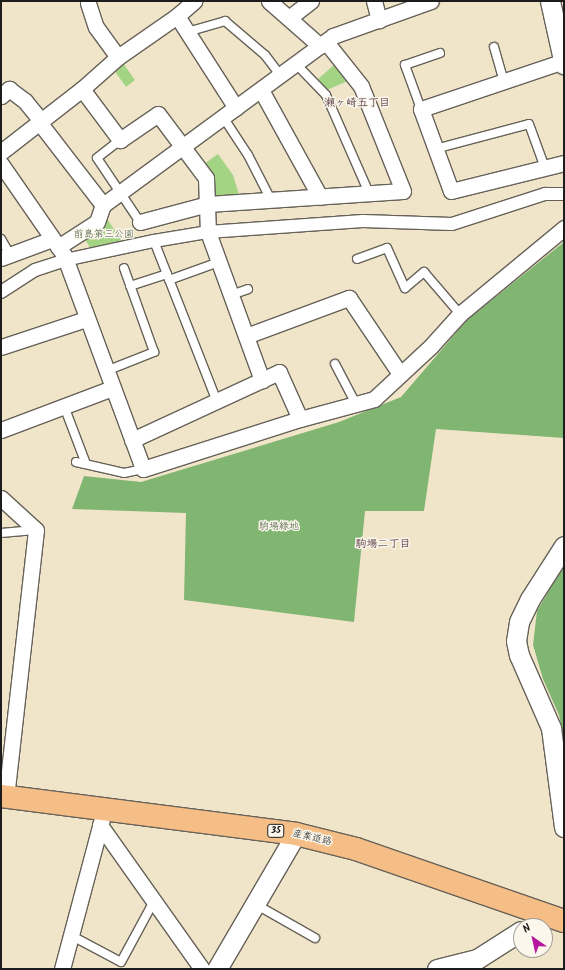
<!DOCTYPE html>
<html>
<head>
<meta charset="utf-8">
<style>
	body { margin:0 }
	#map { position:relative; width:565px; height:970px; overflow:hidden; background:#f1e5c9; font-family:Kalam,"Klee One",sans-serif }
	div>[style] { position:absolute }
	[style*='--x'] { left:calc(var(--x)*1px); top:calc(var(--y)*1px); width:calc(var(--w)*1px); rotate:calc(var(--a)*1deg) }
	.green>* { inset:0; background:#a2d484 }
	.forest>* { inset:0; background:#81b672 }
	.roads { filter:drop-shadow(1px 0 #676259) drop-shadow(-1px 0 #676259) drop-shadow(0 1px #676259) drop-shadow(0 -1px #676259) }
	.service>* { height:8px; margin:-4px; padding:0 4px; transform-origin:4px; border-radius:4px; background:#fff }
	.pedestrian>* { height:12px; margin:-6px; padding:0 6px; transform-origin:6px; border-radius:6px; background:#fff }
	.minor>* { height:15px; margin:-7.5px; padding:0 7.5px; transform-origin:7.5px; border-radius:7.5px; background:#fff }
	.tertiary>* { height:19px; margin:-9.5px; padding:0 9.5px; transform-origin:9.5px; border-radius:9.5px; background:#fff }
	.primary>* { height:22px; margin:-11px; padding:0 11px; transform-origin:11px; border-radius:11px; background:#f6be87 }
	span { translate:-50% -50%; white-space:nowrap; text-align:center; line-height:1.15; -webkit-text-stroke:3px #fbf7ec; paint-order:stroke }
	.shield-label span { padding:1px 3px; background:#fbf7ec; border:1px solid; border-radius:3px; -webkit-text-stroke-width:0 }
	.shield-label { font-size:9px; color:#1c1c1c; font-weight:700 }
	.park-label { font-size:10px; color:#4b5c40 }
	.street-label { font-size:10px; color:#1c1c1c }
	.neighbourhood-label { font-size:11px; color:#62454f; font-weight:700 }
	.frame { position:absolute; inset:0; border:2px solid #1c1c1c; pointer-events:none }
	.north { position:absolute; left:513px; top:918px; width:40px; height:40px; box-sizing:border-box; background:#fbf7ec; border:1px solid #a29f99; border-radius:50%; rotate:326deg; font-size:11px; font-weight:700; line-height:16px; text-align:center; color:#1c1c1c }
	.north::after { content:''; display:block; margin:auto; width:14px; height:18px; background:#b5179e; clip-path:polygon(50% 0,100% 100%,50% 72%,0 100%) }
</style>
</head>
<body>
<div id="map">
	<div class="green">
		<i style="clip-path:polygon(123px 63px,135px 80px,126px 87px,114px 70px)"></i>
		<i style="clip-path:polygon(335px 64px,350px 80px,327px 90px,318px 79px)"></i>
		<i style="clip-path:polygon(218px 154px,233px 175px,240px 198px,215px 200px,213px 177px,204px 164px)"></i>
		<i style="clip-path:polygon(104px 214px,123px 243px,92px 251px,82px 234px)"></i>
	</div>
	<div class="forest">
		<i style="clip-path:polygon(564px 242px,564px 438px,436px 429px,424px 511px,365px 511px,354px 622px,184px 600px,186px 513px,72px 509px,84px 476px,141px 482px,339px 422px,401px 397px,467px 320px)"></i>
		<i style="clip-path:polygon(564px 565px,564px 740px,559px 715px,543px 679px,533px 645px,537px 611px)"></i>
	</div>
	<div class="roads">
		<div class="service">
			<i style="--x:187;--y:32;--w:40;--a:-16"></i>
			<i style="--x:225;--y:21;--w:52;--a:40.4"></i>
			<i style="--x:265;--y:55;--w:25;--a:53"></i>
			<i style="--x:494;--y:47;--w:35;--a:74"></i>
			<i style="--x:296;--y:64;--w:43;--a:45.9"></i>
			<i style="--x:326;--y:95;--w:109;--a:66.3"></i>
			<i style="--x:421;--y:109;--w:47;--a:-110"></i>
			<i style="--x:405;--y:65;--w:37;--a:-19"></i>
			<i style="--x:223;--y:117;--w:45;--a:56.7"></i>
			<i style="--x:248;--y:155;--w:51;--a:62.9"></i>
			<i style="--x:120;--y:140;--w:29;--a:142"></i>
			<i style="--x:97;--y:158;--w:77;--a:56.1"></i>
			<i style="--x:435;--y:149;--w:97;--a:-14.9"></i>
			<i style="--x:529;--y:124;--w:47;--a:70"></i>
			<i style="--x:1;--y:239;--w:20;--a:60"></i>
			<i style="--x:154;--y:241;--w:173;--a:68.6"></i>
			<i style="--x:357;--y:259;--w:32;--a:-20"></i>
			<i style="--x:387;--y:248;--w:44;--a:65.8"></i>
			<i style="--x:405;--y:288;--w:25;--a:-40"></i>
			<i style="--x:424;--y:272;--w:55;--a:49.4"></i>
			<i style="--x:169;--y:280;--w:53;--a:-19.8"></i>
			<i style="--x:130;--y:286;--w:39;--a:-18"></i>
			<i style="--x:231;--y:295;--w:18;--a:-19"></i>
			<i style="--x:335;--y:364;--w:45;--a:62.3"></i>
			<i style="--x:106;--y:371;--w:52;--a:-21.6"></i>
			<i style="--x:154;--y:352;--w:89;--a:-109.7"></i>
			<i style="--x:64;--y:406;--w:62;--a:69.2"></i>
			<i style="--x:76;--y:462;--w:49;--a:12.9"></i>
			<i style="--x:124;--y:473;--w:19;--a:-12"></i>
			<i style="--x:1;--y:533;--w:34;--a:-5"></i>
			<i style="--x:255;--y:904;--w:69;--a:29.5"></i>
			<i style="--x:72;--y:936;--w:55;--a:28"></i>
			<i style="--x:121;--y:962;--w:69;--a:-61.6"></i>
		</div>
		<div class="pedestrian">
			<i style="--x:1;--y:292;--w:40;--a:-32.9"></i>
			<i style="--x:35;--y:270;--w:32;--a:-18"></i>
			<i style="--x:65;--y:260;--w:91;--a:-12.1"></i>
			<i style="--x:154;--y:241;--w:55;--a:-9.5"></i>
			<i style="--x:208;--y:232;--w:155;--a:-4.1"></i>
			<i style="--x:363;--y:221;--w:89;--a:1.9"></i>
			<i style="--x:452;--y:224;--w:98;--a:-17.9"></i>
			<i style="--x:545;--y:194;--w:19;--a:0"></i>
		</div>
		<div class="minor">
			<i style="--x:269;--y:1;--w:68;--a:41.4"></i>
			<i style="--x:374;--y:1;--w:20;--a:75"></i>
			<i style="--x:88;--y:3;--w:25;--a:72"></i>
			<i style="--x:96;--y:27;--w:37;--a:54"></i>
			<i style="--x:177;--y:16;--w:109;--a:57.3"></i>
			<i style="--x:289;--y:18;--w:28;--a:-38"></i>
			<i style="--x:564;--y:61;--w:151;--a:161.4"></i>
			<i style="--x:421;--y:109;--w:87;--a:69.9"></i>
			<i style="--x:451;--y:191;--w:116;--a:-13.9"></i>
			<i style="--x:82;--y:89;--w:64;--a:53.3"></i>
			<i style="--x:120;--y:140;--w:46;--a:-34.4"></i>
			<i style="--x:158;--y:114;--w:80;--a:53.1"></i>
			<i style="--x:206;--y:178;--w:54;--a:87.9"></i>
			<i style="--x:208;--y:232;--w:158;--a:70"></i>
			<i style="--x:261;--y:90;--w:122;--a:61.1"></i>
			<i style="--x:1;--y:96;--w:11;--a:-41"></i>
			<i style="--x:9;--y:89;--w:20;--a:37"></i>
			<i style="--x:25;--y:101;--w:26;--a:51"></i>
			<i style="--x:39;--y:122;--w:105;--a:52.4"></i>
			<i style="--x:1;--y:152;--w:103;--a:-37.9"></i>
			<i style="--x:82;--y:89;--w:48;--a:-41.6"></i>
			<i style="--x:118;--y:57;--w:72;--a:-34.8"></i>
			<i style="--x:177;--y:16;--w:23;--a:-41"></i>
			<i style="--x:1;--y:164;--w:111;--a:55.3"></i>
			<i style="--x:64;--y:255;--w:228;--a:69.7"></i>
			<i style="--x:143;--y:469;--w:165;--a:-17.7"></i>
			<i style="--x:300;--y:419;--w:77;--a:-15.1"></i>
			<i style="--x:374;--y:399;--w:78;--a:-42.9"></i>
			<i style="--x:431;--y:346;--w:43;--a:-47.8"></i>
			<i style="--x:460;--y:314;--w:135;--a:-39.6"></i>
			<i style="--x:140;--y:222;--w:70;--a:-14.8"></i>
			<i style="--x:208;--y:204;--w:195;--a:-3.8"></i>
			<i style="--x:403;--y:191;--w:113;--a:-111.8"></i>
			<i style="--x:361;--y:86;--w:56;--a:-128.5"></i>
			<i style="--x:58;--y:247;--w:46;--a:-32.7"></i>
			<i style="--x:97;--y:222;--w:18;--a:-71"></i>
			<i style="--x:103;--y:205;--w:285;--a:-36.3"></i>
			<i style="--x:333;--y:36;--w:104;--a:-19.7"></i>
			<i style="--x:1;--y:258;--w:54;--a:-20.4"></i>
			<i style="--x:246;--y:336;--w:110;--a:-20.3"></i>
			<i style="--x:349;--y:298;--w:92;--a:56.1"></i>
			<i style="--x:1;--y:347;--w:89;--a:-18.2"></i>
			<i style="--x:1;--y:430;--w:119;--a:-20.7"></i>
			<i style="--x:132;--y:440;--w:162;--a:-24.8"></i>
			<i style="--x:279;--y:372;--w:51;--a:65.9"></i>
			<i style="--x:1;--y:498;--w:47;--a:42.4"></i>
			<i style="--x:36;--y:530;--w:268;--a:96.4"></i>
			<i style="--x:100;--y:825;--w:176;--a:54.7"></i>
			<i style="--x:62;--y:969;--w:155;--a:-75.1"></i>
		</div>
		<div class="tertiary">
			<i style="--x:550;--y:1;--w:65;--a:77.5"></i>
			<i style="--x:564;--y:546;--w:63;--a:122.7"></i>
			<i style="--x:530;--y:599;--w:25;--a:116"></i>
			<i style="--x:519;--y:622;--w:19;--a:99"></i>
			<i style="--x:516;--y:641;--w:14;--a:78"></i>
			<i style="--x:519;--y:655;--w:80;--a:66.3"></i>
			<i style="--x:551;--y:728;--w:100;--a:82.5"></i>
			<i style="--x:217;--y:969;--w:156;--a:-59.7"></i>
			<i style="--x:437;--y:969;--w:41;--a:-14"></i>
			<i style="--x:477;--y:959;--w:52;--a:-32.5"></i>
		</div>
		<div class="primary">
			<i style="--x:1;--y:796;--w:297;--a:7.3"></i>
			<i style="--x:296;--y:834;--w:62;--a:14"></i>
			<i style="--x:356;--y:849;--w:220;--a:19.1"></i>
		</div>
	</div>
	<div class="shield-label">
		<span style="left:276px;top:831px">35</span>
	</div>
	<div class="park-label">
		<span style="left:104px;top:235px">前島第三公園</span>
		<span style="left:279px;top:527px">駒場緑地</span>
	</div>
	<div class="street-label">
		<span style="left:312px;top:838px;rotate:13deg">産業道路</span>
	</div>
	<div class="neighbourhood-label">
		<span style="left:357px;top:103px">瀬ヶ崎五丁目</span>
		<span style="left:383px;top:544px">駒場二丁目</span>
	</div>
	<div class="frame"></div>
	<div class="north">N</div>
</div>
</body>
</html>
